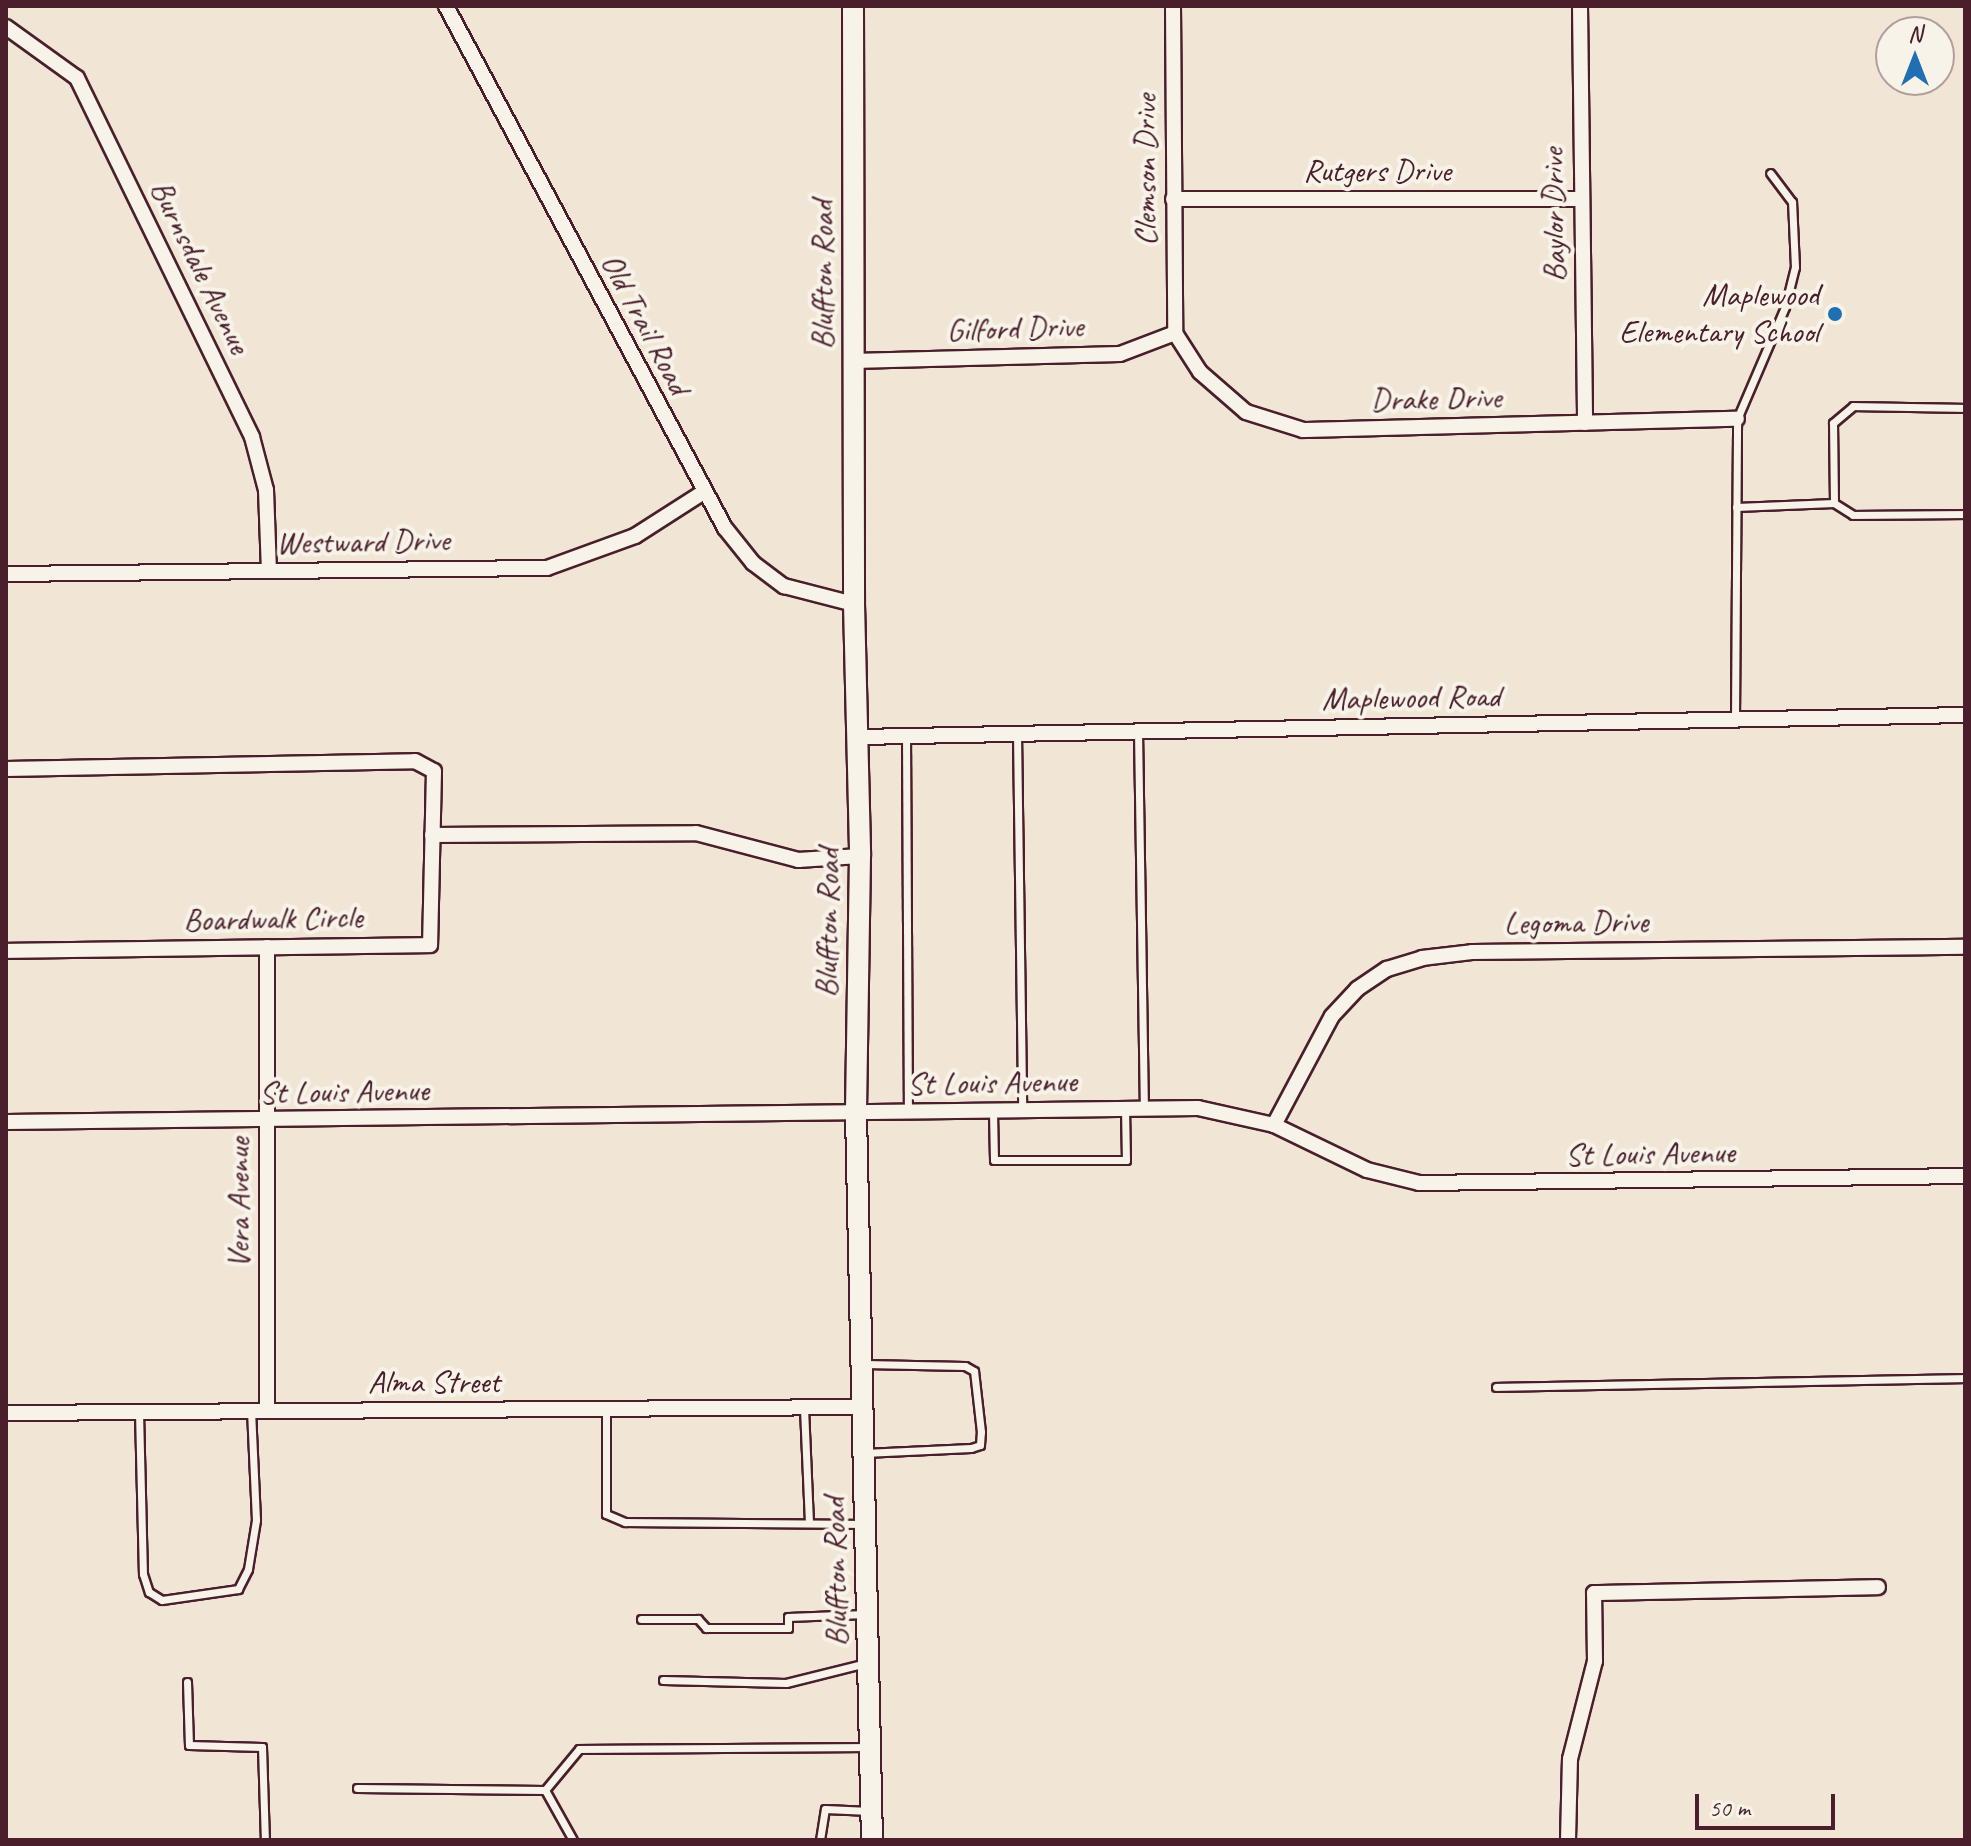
<!DOCTYPE html>
<html>
<head>
<meta charset="utf-8">
<style>
	body { margin:0 }
	#map { position:relative; width:1971px; height:1846px; overflow:hidden; background:#f1e6d5; font-family:Caveat,sans-serif }
	div>[style] { position:absolute }
	[style*='--x'] { left:calc(var(--x)*1px); top:calc(var(--y)*1px); width:calc(var(--w)*1px); rotate:calc(var(--a)*1deg) }
	.roads { filter:drop-shadow(2px 0 #4a1f2b) drop-shadow(-2px 0 #4a1f2b) drop-shadow(0 2px #4a1f2b) drop-shadow(0 -2px #4a1f2b) }
	.service>* { height:7px; margin:-3.5px; padding:0 3.5px; transform-origin:3.5px; border-radius:3.5px; background:#f7f3e8 }
	.minor>* { height:14px; margin:-7px; padding:0 7px; transform-origin:7px; border-radius:7px; background:#f7f3e8 }
	.secondary>* { height:20px; margin:-10px; padding:0 10px; transform-origin:10px; border-radius:10px; background:#f7f3e8 }
	.dots>* { width:22px; height:22px; translate:-50% -50%; box-sizing:border-box; border:4px solid #f7f3e8; border-radius:50% }
	span { translate:-50% -50%; white-space:nowrap; text-align:center; line-height:1.15; -webkit-text-stroke:8px #f7f3e8; paint-order:stroke }
	.street-label { font-size:32px; color:#4a1f2b }
	.poi-label { font-size:32px; color:#4a1f2b }
	.right { translate:-100% -50%; text-align:right }
	.frame { position:absolute; inset:0; border:8px solid #4a1f2b; pointer-events:none }
	.north { position:absolute; left:1875px; top:16px; width:80px; height:80px; box-sizing:border-box; background:#f7f3e8; border:2px solid #b29e9c; border-radius:50%; rotate:0deg; font-size:22px; font-weight:700; line-height:32px; text-align:center; color:#4a1f2b }
	.north::after { content:''; display:block; margin:auto; width:28px; height:36px; background:#1f6fb2; clip-path:polygon(50% 0,100% 100%,50% 72%,0 100%) }
	.scale { position:absolute; left:1695px; top:1794px; width:140px; height:36px; box-sizing:border-box; border:4px solid #4a1f2b; border-top:0; padding-left:10px; font-size:24px; line-height:28px; white-space:nowrap; color:#4a1f2b; -webkit-text-stroke:6px #f7f3e8; paint-order:stroke }
</style>
</head>
<body>
<div id="map">
	<div class="roads">
		<div class="service">
			<i style="--x:1834;--y:503;--w:80;--a:-90.7"></i>
			<i style="--x:1833;--y:423;--w:26;--a:-40"></i>
			<i style="--x:1853;--y:406;--w:112;--a:1"></i>
			<i style="--x:1736;--y:507;--w:98;--a:-2.3"></i>
			<i style="--x:1834;--y:503;--w:22;--a:32"></i>
			<i style="--x:1853;--y:515;--w:112;--a:-0.5"></i>
			<i style="--x:1735;--y:719;--w:300;--a:-89.6"></i>
			<i style="--x:1737;--y:419;--w:122;--a:-66.8"></i>
			<i style="--x:1785;--y:307;--w:41;--a:-76"></i>
			<i style="--x:1795;--y:267;--w:65;--a:-92.6"></i>
			<i style="--x:1792;--y:202;--w:36;--a:-127"></i>
			<i style="--x:1138;--y:731;--w:378;--a:89.1"></i>
			<i style="--x:1017;--y:734;--w:377;--a:89.2"></i>
			<i style="--x:906;--y:736;--w:377;--a:89.7"></i>
			<i style="--x:993;--y:1112;--w:48;--a:88.8"></i>
			<i style="--x:994;--y:1160;--w:132;--a:0"></i>
			<i style="--x:1126;--y:1160;--w:51;--a:-91.1"></i>
			<i style="--x:1496;--y:1387;--w:469;--a:-1.1"></i>
			<i style="--x:804;--y:1408;--w:114;--a:87.5"></i>
			<i style="--x:606;--y:1409;--w:105;--a:90"></i>
			<i style="--x:606;--y:1514;--w:21;--a:23"></i>
			<i style="--x:625;--y:1522;--w:239;--a:0.5"></i>
			<i style="--x:139;--y:1412;--w:162;--a:88.6"></i>
			<i style="--x:143;--y:1574;--w:19;--a:72"></i>
			<i style="--x:149;--y:1592;--w:15;--a:32"></i>
			<i style="--x:162;--y:1600;--w:77;--a:-8.2"></i>
			<i style="--x:238;--y:1589;--w:22;--a:-63"></i>
			<i style="--x:248;--y:1569;--w:50;--a:-80.7"></i>
			<i style="--x:256;--y:1520;--w:109;--a:-92.6"></i>
			<i style="--x:864;--y:1453;--w:107;--a:-2.7"></i>
			<i style="--x:971;--y:1448;--w:9;--a:-18"></i>
			<i style="--x:980;--y:1445;--w:13;--a:-86"></i>
			<i style="--x:981;--y:1432;--w:61;--a:-96.5"></i>
			<i style="--x:974;--y:1371;--w:10;--a:-151"></i>
			<i style="--x:965;--y:1366;--w:101;--a:-178.9"></i>
			<i style="--x:641;--y:1619;--w:57;--a:0"></i>
			<i style="--x:698;--y:1619;--w:12;--a:48"></i>
			<i style="--x:706;--y:1628;--w:82;--a:0"></i>
			<i style="--x:788;--y:1628;--w:11;--a:-90"></i>
			<i style="--x:788;--y:1617;--w:77;--a:-2.2"></i>
			<i style="--x:663;--y:1680;--w:123;--a:1.4"></i>
			<i style="--x:786;--y:1683;--w:82;--a:-14"></i>
			<i style="--x:187;--y:1682;--w:63;--a:88.2"></i>
			<i style="--x:189;--y:1745;--w:73;--a:1.6"></i>
			<i style="--x:262;--y:1747;--w:93;--a:88.2"></i>
			<i style="--x:357;--y:1788;--w:188;--a:0.6"></i>
			<i style="--x:545;--y:1790;--w:57;--a:60.8"></i>
			<i style="--x:545;--y:1790;--w:53;--a:-50.3"></i>
			<i style="--x:579;--y:1749;--w:289;--a:-0.4"></i>
			<i style="--x:820;--y:1840;--w:31;--a:-81"></i>
			<i style="--x:825;--y:1809;--w:45;--a:2.5"></i>
		</div>
		<div class="minor">
			<i style="--x:446;--y:6;--w:592;--a:61.88"></i>
			<i style="--x:725;--y:528;--w:45;--a:51.3"></i>
			<i style="--x:753;--y:563;--w:39;--a:37"></i>
			<i style="--x:784;--y:586;--w:72;--a:14.4"></i>
			<i style="--x:1173;--y:6;--w:327;--a:89.6"></i>
			<i style="--x:1580;--y:6;--w:417;--a:89.3"></i>
			<i style="--x:6;--y:27;--w:87;--a:35.7"></i>
			<i style="--x:77;--y:78;--w:399;--a:64"></i>
			<i style="--x:252;--y:437;--w:55;--a:75.2"></i>
			<i style="--x:266;--y:490;--w:81;--a:87.9"></i>
			<i style="--x:1173;--y:199;--w:408;--a:0"></i>
			<i style="--x:1175;--y:333;--w:46;--a:57.3"></i>
			<i style="--x:1200;--y:372;--w:61;--a:41"></i>
			<i style="--x:1246;--y:412;--w:60;--a:17.5"></i>
			<i style="--x:1303;--y:430;--w:434;--a:-1.5"></i>
			<i style="--x:853;--y:361;--w:267;--a:-1.5"></i>
			<i style="--x:1120;--y:354;--w:59;--a:-20.9"></i>
			<i style="--x:6;--y:574;--w:541;--a:-0.64"></i>
			<i style="--x:547;--y:568;--w:94;--a:-20"></i>
			<i style="--x:635;--y:536;--w:80;--a:-32.7"></i>
			<i style="--x:859;--y:737;--w:1106;--a:-1.14"></i>
			<i style="--x:6;--y:769;--w:409;--a:-1.1"></i>
			<i style="--x:415;--y:761;--w:21;--a:28"></i>
			<i style="--x:434;--y:771;--w:174;--a:91.3"></i>
			<i style="--x:430;--y:945;--w:424;--a:179.2"></i>
			<i style="--x:432;--y:835;--w:264;--a:-0.4"></i>
			<i style="--x:696;--y:833;--w:106;--a:14.8"></i>
			<i style="--x:798;--y:860;--w:62;--a:-3.7"></i>
			<i style="--x:6;--y:1122;--w:1192;--a:-0.67"></i>
			<i style="--x:1198;--y:1108;--w:78;--a:12.6"></i>
			<i style="--x:1274;--y:1125;--w:103;--a:25.8"></i>
			<i style="--x:1367;--y:1170;--w:54;--a:14"></i>
			<i style="--x:1419;--y:1183;--w:546;--a:-0.73"></i>
			<i style="--x:1274;--y:1125;--w:123;--a:-62"></i>
			<i style="--x:1332;--y:1016;--w:37;--a:-47"></i>
			<i style="--x:1357;--y:989;--w:36;--a:-34"></i>
			<i style="--x:1387;--y:969;--w:37;--a:-17"></i>
			<i style="--x:1422;--y:958;--w:50;--a:-6.8"></i>
			<i style="--x:1472;--y:952;--w:493;--a:-0.6"></i>
			<i style="--x:267;--y:1411;--w:464;--a:-90"></i>
			<i style="--x:6;--y:1413;--w:857;--a:-0.4"></i>
			<i style="--x:1568;--y:1840;--w:81;--a:-88.6"></i>
			<i style="--x:1570;--y:1759;--w:101;--a:-75.7"></i>
			<i style="--x:1595;--y:1661;--w:68;--a:-90.8"></i>
			<i style="--x:1594;--y:1593;--w:284;--a:-1.2"></i>
		</div>
		<div class="secondary">
			<i style="--x:853;--y:6;--w:598;--a:89.9"></i>
			<i style="--x:854;--y:604;--w:252;--a:88.6"></i>
			<i style="--x:860;--y:856;--w:258;--a:90.9"></i>
			<i style="--x:856;--y:1114;--w:726;--a:88.74"></i>
		</div>
	</div>
	<div class="dots">
		<i style="left:1835px;top:314px;background:#1f6fb2"></i>
	</div>
	<div class="street-label">
		<span style="left:1146px;top:170px;rotate:-90deg">Clemson Drive</span>
		<span style="left:1377px;top:171px">Rutgers Drive</span>
		<span style="left:1554px;top:215px;rotate:-91deg">Baylor Drive</span>
		<span style="left:200px;top:267px;rotate:64deg">Burnsdale Avenue</span>
		<span style="left:823px;top:275px;rotate:-90deg">Bluffton Road</span>
		<span style="left:645px;top:324px;rotate:62deg">Old Trail Road</span>
		<span style="left:1015px;top:329px;rotate:-2deg">Gilford Drive</span>
		<span style="left:1436px;top:399px;rotate:-1deg">Drake Drive</span>
		<span style="left:363px;top:542px;rotate:-1deg">Westward Drive</span>
		<span style="left:1411px;top:698px;rotate:-1deg">Maplewood Road</span>
		<span style="left:273px;top:919px;rotate:-1deg">Boardwalk Circle</span>
		<span style="left:828px;top:923px;rotate:-89deg">Bluffton Road</span>
		<span style="left:1576px;top:923px;rotate:-1deg">Legoma Drive</span>
		<span style="left:992px;top:1083px;rotate:-1deg">St Louis Avenue</span>
		<span style="left:344px;top:1092px;rotate:-1deg">St Louis Avenue</span>
		<span style="left:1650px;top:1154px;rotate:-1deg">St Louis Avenue</span>
		<span style="left:239px;top:1203px;rotate:-90deg">Vera Avenue</span>
		<span style="left:434px;top:1382px">Alma Street</span>
		<span style="left:836px;top:1572px;rotate:-91deg">Bluffton Road</span>
	</div>
	<div class="poi-label">
		<span class="right" style="left:1819px;top:314px">Maplewood<br>Elementary School</span>
	</div>
	<div class="frame"></div>
	<div class="north">N</div>
	<div class="scale">50 m</div>
</div>
</body>
</html>
